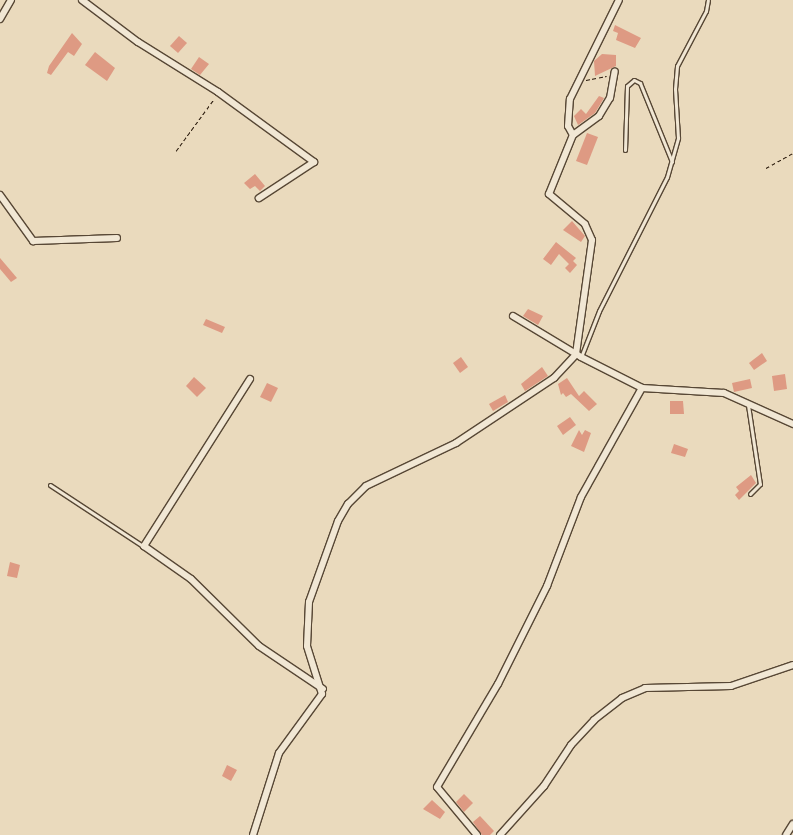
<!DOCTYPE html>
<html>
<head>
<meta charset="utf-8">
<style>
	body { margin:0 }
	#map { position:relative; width:793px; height:835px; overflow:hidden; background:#eadabd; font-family:Alegreya,serif }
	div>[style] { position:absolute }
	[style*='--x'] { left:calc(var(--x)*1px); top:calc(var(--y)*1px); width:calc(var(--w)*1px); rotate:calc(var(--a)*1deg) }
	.building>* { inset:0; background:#de9a83 }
	.path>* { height:1px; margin-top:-0.5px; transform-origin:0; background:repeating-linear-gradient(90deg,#261608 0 4px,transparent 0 6.5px) }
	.roads { filter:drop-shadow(1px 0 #574735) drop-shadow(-1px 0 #574735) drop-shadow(0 1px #574735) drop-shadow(0 -1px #574735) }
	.service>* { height:3px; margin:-1.5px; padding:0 1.5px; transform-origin:1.5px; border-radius:1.5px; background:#f1e7d4 }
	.minor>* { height:6px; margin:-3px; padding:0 3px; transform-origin:3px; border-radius:3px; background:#f1e7d4 }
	span { translate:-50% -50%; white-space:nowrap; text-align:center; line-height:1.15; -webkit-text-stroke:4px #f1e7d4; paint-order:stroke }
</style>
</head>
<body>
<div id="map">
	<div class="building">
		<i style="clip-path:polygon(615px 25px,641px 38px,635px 48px,616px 40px,618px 33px,613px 31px)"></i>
		<i style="clip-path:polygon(72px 33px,82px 44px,74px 56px,68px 52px,51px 75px,47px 73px,49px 66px)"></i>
		<i style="clip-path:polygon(179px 36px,187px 43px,178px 53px,170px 46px)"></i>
		<i style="clip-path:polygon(95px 52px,115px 68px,107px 81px,85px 65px)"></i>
		<i style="clip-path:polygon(602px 54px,616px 55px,616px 66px,595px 76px,594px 61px)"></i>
		<i style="clip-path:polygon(199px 57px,209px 64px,200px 75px,191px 69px)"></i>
		<i style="clip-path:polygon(599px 96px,604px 98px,595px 113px,578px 125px,574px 116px,581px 109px,586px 114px)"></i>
		<i style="clip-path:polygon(587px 133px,598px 137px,587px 165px,576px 161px)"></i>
		<i style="clip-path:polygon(255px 174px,265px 186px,260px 191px,255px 186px,250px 189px,244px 183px)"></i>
		<i style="clip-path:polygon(572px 221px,585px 236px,581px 242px,563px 230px)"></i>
		<i style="clip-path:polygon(556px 242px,576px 258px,573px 261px,577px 265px,570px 273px,565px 268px,569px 264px,559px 254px,551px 265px,543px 259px)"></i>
		<i style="clip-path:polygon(0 258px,17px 278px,11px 282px,0 269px)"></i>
		<i style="clip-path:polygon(528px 309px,543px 316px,538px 325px,523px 316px)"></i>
		<i style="clip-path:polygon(206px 319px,225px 327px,222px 333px,203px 325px)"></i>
		<i style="clip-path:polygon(762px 353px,767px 361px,754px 370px,749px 363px)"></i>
		<i style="clip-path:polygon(461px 357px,468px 367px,460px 373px,453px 363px)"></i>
		<i style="clip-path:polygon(542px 367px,548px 376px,525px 391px,521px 384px)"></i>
		<i style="clip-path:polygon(785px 374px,787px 389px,774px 391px,772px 376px)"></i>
		<i style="clip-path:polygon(194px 377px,206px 388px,197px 397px,186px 386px)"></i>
		<i style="clip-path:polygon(567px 378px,579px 396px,584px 391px,597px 404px,589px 411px,571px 394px,566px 397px,563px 393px,561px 395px,558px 384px)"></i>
		<i style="clip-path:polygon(750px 379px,752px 388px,734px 392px,732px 383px)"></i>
		<i style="clip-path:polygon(267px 383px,278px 388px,271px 402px,260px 397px)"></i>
		<i style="clip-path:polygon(505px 395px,508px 402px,493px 411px,489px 404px)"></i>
		<i style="clip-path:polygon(670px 401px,683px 401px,684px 414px,670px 414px)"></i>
		<i style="clip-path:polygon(570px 417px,576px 425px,563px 435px,557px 426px)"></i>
		<i style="clip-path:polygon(579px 430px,582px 435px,585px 430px,591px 433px,584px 452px,571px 446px)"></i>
		<i style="clip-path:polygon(674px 444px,688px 449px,685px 457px,671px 453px)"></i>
		<i style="clip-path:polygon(751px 475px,756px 483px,739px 500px,735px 495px,739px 491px,736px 487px)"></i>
		<i style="clip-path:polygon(10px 562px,20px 565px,17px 578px,7px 576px)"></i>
		<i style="clip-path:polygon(227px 765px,237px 770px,231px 781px,222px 776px)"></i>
		<i style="clip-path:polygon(464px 794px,473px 803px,464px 812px,456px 802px)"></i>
		<i style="clip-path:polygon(432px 800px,445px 812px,440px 819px,423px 809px)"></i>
		<i style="clip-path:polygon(480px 816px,494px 831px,490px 835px,482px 835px,473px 822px)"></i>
	</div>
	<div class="path">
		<i style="--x:586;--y:80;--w:21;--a:-11"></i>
		<i style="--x:176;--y:151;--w:64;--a:-53.8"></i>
		<i style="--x:766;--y:168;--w:31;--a:-29"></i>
	</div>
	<div class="roads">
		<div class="service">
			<i style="--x:625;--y:150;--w:64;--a:-88.2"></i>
			<i style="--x:627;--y:86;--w:9;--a:-41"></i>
			<i style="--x:634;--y:80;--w:7;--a:27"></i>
			<i style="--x:640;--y:83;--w:85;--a:67.9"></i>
			<i style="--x:581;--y:357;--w:49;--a:-68.6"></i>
			<i style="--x:599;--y:311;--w:150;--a:-63.1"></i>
			<i style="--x:667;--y:177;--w:41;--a:-74.2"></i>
			<i style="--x:678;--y:138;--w:49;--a:-93.5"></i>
			<i style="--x:675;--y:89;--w:23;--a:-85"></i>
			<i style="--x:677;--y:66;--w:62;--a:-62.2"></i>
			<i style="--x:706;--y:11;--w:11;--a:-80"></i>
			<i style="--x:748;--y:405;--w:80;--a:81.4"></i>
			<i style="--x:760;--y:484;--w:14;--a:135"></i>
			<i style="--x:50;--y:485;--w:111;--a:33.3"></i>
		</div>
		<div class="minor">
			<i style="--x:82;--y:0;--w:70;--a:36.9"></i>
			<i style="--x:138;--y:42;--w:94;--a:32"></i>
			<i style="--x:218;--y:92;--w:119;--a:36.1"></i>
			<i style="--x:314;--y:162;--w:66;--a:146.8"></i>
			<i style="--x:0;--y:19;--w:22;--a:-60"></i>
			<i style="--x:573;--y:135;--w:10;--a:-119"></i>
			<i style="--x:568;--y:126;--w:27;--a:-86"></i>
			<i style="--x:570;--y:99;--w:110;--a:-63.7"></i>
			<i style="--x:0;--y:195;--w:57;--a:54.3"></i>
			<i style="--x:33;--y:241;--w:84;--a:-2"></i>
			<i style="--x:513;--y:316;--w:79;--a:31.1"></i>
			<i style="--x:581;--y:357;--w:68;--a:26.9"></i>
			<i style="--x:642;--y:388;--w:82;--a:3.5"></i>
			<i style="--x:724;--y:393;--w:76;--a:24.2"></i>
			<i style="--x:250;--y:379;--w:198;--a:122.4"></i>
			<i style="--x:144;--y:546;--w:57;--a:35.1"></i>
			<i style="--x:191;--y:579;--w:95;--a:44.6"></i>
			<i style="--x:259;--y:646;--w:77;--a:33.9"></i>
			<i style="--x:253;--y:835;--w:86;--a:-72.4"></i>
			<i style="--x:279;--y:753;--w:73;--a:-53.9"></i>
			<i style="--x:322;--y:694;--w:50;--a:-107.4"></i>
			<i style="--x:307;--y:646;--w:44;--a:-87.4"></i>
			<i style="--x:309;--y:602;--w:86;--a:-70.3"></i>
			<i style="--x:338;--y:521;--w:20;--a:-60"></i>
			<i style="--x:348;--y:504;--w:25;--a:-45"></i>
			<i style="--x:366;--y:486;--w:100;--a:-25.5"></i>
			<i style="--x:456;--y:443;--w:118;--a:-33.6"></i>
			<i style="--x:554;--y:378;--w:33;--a:-47"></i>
			<i style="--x:576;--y:354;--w:115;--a:-82"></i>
			<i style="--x:592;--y:240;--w:17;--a:-114"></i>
			<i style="--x:585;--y:224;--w:47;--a:-140.2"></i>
			<i style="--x:549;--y:194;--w:64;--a:-67.9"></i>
			<i style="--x:573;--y:135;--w:32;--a:-36"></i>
			<i style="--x:599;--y:116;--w:21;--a:-59"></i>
			<i style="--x:610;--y:98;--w:27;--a:-80"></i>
			<i style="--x:477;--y:835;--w:62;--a:-129.8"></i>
			<i style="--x:437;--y:787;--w:120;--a:-59.4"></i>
			<i style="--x:498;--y:684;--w:110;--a:-63.4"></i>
			<i style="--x:547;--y:586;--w:95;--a:-69.1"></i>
			<i style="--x:581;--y:497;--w:125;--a:-60.8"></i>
			<i style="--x:500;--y:835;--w:66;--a:-48.1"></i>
			<i style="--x:544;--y:786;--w:49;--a:-56.6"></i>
			<i style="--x:571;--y:745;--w:34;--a:-47"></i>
			<i style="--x:594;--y:720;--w:36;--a:-38"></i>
			<i style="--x:622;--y:698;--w:25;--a:-23"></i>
			<i style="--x:645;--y:688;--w:86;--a:-1.3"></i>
			<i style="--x:731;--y:686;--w:65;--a:-18.7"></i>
			<i style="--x:786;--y:835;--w:13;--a:-58"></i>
		</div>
	</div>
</div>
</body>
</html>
